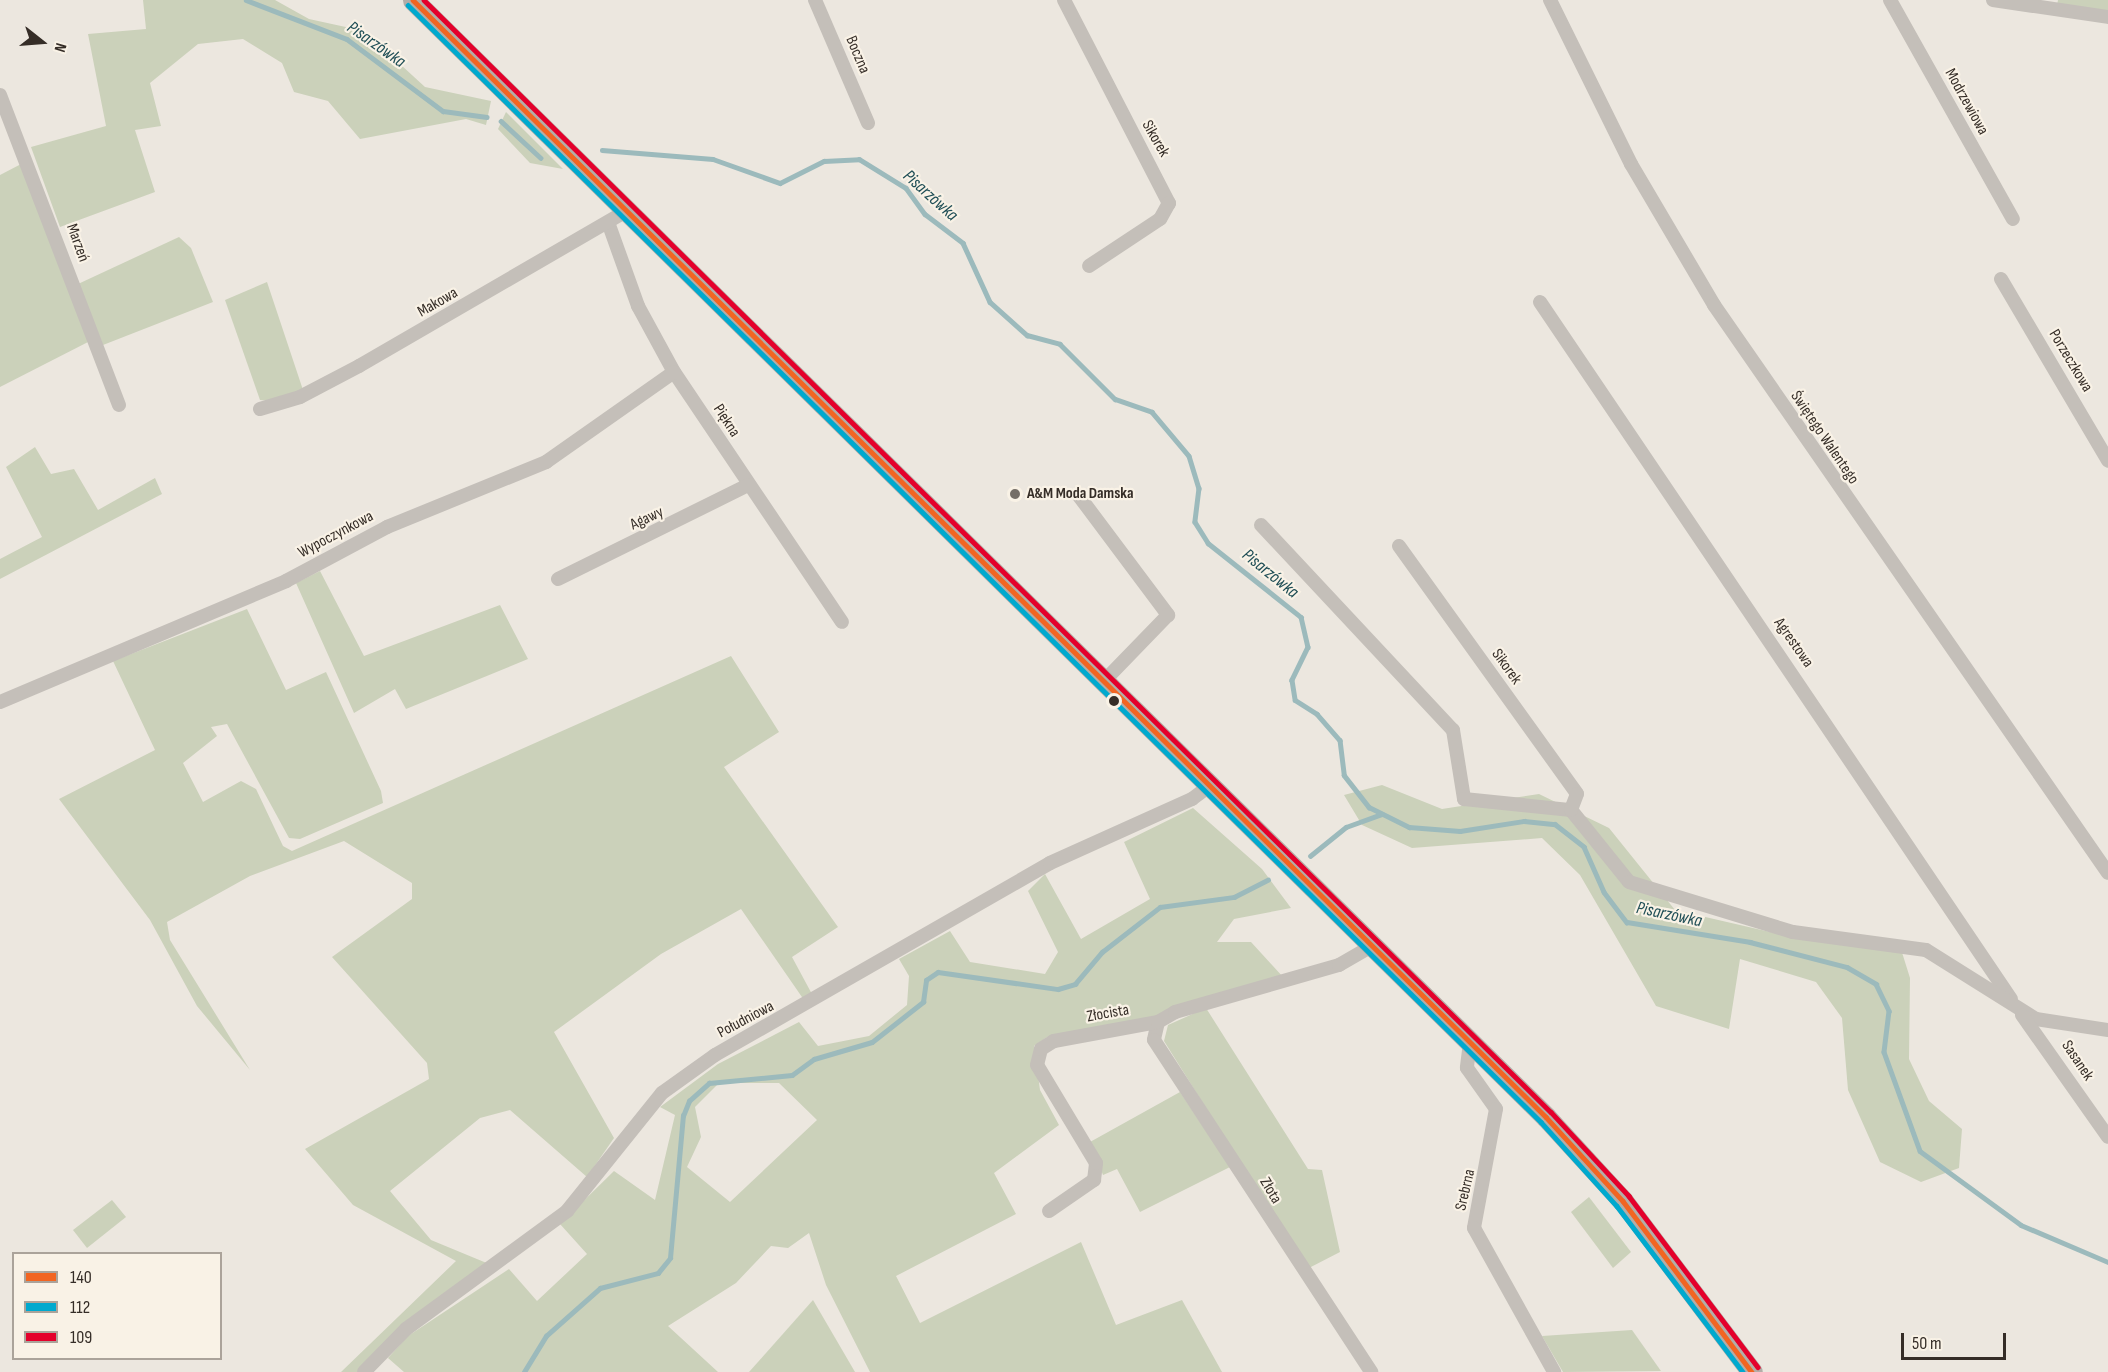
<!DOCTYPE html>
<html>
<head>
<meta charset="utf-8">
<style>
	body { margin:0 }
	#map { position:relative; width:2108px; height:1372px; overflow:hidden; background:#ece7df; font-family:"Sofia Sans Condensed",sans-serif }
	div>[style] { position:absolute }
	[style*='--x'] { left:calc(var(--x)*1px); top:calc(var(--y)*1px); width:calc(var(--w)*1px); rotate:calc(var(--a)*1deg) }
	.green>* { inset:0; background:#cbd1ba }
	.stream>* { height:4.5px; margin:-2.25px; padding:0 2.25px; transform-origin:2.25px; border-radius:2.25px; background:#9cbabc }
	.minor>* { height:14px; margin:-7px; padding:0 7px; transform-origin:7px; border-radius:7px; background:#c4bfb9 }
	.primary>* { height:21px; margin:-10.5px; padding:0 10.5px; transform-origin:10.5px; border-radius:10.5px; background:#b3ada8 }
	.bus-1>* { height:4.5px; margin:-2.25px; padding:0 2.25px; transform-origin:2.25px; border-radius:2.25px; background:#f26522 }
	.bus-2>* { height:4.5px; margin:-2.25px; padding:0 2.25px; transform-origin:2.25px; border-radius:2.25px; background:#00a9ce }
	.bus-3>* { height:4.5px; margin:-2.25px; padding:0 2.25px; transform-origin:2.25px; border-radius:2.25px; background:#e4002b }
	.dots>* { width:16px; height:16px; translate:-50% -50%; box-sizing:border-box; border:3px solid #f9f2e6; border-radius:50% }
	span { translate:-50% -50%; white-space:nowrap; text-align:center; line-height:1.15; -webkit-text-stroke:4.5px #f9f2e6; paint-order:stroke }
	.street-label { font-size:16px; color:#352d27 }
	.poi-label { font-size:16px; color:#352d27; font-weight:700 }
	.left { translate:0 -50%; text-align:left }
	.water-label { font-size:18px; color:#1e4d55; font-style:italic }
	.legend { position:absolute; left:12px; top:1252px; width:210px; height:108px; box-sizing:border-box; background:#f9f2e6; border:2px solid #aba39a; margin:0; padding:8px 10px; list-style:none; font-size:18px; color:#352d27 }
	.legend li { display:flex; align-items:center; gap:12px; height:30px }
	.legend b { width:30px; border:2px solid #aba39a }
	.north { position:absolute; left:12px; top:12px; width:60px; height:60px; -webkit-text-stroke:4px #f9f2e6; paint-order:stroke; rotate:107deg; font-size:16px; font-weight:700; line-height:24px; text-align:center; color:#352d27 }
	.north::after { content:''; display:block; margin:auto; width:21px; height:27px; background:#352d27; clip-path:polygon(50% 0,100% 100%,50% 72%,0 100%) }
	.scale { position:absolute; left:1901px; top:1333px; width:105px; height:27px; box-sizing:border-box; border:3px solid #352d27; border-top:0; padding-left:8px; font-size:18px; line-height:21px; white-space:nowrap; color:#352d27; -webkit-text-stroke:4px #f9f2e6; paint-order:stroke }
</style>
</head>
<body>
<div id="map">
	<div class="green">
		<i style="clip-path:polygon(143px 0,275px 0,309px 19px,364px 31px,425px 87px,491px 101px,486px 125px,466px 119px,360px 139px,328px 101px,294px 92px,282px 63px,243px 39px,198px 44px,150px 83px,161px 126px,135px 130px,155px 192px,60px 227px,31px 147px,106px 126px,88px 34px,146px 29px)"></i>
		<i style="clip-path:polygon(2058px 0,2108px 0,2108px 12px,2057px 5px)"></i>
		<i style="clip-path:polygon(506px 112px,563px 169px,530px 163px,498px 129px)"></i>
		<i style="clip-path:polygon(25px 162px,90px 341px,0 387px,0 175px)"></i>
		<i style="clip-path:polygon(179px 237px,191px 248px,213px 302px,103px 345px,78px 284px)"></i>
		<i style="clip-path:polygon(267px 282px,303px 390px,271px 401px,260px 400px,225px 300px)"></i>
		<i style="clip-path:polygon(35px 447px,51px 474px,74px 469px,98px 510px,155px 478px,162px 494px,0 579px,0 559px,42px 537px,6px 467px)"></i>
		<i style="clip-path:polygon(320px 571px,364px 656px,500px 605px,528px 659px,406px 709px,395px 689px,354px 713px,296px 583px)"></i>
		<i style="clip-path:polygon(247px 609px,286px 690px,326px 672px,381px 791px,383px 803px,300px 839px,289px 838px,227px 724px,211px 727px,217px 736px,183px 763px,203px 802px,241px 781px,256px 789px,283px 846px,292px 851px,731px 656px,779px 732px,724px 767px,838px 927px,792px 957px,813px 996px,804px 1000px,741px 909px,661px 954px,554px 1032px,614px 1138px,587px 1177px,510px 1110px,480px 1118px,390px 1191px,431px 1240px,489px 1264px,402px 1325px,357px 1372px,341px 1372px,456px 1261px,353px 1205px,305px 1149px,429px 1079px,427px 1063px,332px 957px,412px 899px,412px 883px,344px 841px,250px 876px,167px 922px,170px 940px,250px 1070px,197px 1006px,150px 920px,59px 799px,155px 750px,113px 661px)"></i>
		<i style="clip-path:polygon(1382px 785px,1442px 809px,1539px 794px,1609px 828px,1675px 910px,1792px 937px,1900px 946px,1910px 978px,1909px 1059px,1929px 1101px,1962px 1129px,1959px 1168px,1921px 1182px,1880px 1162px,1848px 1090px,1842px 1018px,1816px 982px,1740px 959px,1729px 1029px,1656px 1006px,1580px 875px,1542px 838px,1412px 848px,1362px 825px,1344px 795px)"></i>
		<i style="clip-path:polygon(evenodd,1193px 808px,1262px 869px,1291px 908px,1234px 919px,1217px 942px,1251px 942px,1283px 977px,1153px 1018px,1047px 1037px,1034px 1046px,1040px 1090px,1059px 1125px,994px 1173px,1016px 1214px,896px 1276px,920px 1323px,1081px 1242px,1116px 1325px,1182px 1300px,1222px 1372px,870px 1372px,826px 1285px,809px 1233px,788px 1248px,771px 1246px,736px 1283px,668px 1326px,718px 1372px,404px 1372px,388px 1358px,408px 1336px,509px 1269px,537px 1301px,587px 1254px,560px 1224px,614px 1171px,655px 1200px,675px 1115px,660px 1107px,718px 1064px,799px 1022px,818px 1046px,869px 1036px,907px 1005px,909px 976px,899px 959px,950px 931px,970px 962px,1045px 974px,1058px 952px,1028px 891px,1045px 874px,1081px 939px,1150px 899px,1124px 842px,1193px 808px,719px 1083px,779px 1083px,817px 1120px,730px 1202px,687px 1167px,701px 1137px,695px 1107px,719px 1083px)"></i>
		<i style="clip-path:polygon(1206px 1008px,1308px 1169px,1322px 1170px,1340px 1252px,1307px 1269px,1164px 1041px,1168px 1025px)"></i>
		<i style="clip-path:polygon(1180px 1092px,1230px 1167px,1140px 1212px,1117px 1169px,1103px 1175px,1090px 1142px)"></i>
		<i style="clip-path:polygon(1589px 1197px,1631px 1252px,1613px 1268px,1571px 1212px)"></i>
		<i style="clip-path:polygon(112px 1200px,126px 1217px,87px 1248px,73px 1230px)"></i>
		<i style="clip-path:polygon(813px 1300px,855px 1372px,749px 1372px)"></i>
		<i style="clip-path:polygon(1632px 1330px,1661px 1371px,1563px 1372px,1542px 1336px)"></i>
	</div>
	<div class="stream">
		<i style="--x:246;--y:0;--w:108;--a:21.1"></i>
		<i style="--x:347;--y:39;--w:120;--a:36.9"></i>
		<i style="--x:443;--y:111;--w:44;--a:7.8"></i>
		<i style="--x:501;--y:121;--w:54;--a:42.8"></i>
		<i style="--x:602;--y:150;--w:111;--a:4.6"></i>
		<i style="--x:713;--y:159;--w:71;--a:19.7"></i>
		<i style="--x:780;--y:183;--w:49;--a:-26.6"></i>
		<i style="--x:824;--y:161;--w:35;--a:-3"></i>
		<i style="--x:859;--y:159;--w:55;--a:31.7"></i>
		<i style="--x:906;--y:188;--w:32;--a:54"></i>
		<i style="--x:925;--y:214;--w:48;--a:37.3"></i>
		<i style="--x:963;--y:243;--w:65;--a:65.4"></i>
		<i style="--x:990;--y:302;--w:50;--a:41.7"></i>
		<i style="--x:1027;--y:335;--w:34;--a:15"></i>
		<i style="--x:1060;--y:344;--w:78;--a:45"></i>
		<i style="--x:1115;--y:399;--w:39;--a:19"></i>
		<i style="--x:1152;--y:412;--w:57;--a:49.9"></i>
		<i style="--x:1189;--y:456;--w:34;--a:73"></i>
		<i style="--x:1199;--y:488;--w:34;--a:97"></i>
		<i style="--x:1195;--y:522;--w:25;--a:58"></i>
		<i style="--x:1208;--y:543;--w:119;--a:38.5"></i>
		<i style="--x:1301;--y:617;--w:31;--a:77"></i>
		<i style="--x:1308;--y:647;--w:37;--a:116"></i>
		<i style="--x:1292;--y:680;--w:20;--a:81"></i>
		<i style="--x:1295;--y:700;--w:26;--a:32"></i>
		<i style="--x:1317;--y:714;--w:35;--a:49"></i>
		<i style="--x:1340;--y:740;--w:35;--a:83"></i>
		<i style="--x:1344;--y:775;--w:41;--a:52"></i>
		<i style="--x:1369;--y:807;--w:45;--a:26.6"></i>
		<i style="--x:1409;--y:827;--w:51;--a:4.5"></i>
		<i style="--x:1460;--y:831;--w:65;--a:-8.9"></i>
		<i style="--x:1524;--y:821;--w:31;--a:6"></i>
		<i style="--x:1555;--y:824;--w:37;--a:38"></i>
		<i style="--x:1584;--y:847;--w:49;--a:66"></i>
		<i style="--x:1604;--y:892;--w:38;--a:53"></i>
		<i style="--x:1627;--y:922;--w:125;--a:9.2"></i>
		<i style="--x:1750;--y:942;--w:100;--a:14.5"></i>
		<i style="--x:1847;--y:967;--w:34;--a:30"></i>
		<i style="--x:1876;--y:984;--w:30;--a:64"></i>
		<i style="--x:1889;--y:1011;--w:41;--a:97"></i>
		<i style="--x:1884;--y:1052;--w:105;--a:70"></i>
		<i style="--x:1920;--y:1151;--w:125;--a:36.2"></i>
		<i style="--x:2021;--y:1225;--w:95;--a:23"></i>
		<i style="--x:1310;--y:856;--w:46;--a:-38.9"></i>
		<i style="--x:1346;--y:827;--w:38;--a:-20"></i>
		<i style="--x:524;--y:1372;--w:42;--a:-58.6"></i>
		<i style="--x:546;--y:1336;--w:72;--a:-41.6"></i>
		<i style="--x:600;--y:1288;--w:60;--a:-14.5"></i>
		<i style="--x:658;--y:1273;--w:19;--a:-51"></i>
		<i style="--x:670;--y:1258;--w:143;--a:-84.8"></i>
		<i style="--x:683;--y:1116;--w:16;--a:-68"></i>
		<i style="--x:689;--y:1101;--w:27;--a:-42"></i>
		<i style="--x:709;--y:1083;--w:83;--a:-5.5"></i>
		<i style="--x:792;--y:1075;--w:27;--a:-36"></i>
		<i style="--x:814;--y:1059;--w:60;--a:-16.3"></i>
		<i style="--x:872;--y:1042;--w:65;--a:-38.1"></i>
		<i style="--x:923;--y:1002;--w:22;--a:-82"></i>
		<i style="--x:926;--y:980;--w:14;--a:-34"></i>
		<i style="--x:938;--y:972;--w:121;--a:8.1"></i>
		<i style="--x:1058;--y:989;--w:18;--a:-16"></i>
		<i style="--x:1075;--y:984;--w:42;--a:-49.8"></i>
		<i style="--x:1102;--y:952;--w:73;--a:-37.8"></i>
		<i style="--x:1160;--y:907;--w:75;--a:-7.7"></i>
		<i style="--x:1234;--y:897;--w:38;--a:-27"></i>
	</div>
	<div class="minor">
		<i style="--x:815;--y:0;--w:134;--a:66.7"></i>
		<i style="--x:1064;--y:0;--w:229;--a:62.7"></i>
		<i style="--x:1169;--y:203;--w:18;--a:119"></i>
		<i style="--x:1160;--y:219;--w:85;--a:146.5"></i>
		<i style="--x:1550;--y:0;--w:183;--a:63.7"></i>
		<i style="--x:1631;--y:164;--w:164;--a:59.5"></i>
		<i style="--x:1714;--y:305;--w:691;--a:55.25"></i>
		<i style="--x:1890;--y:0;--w:251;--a:60.7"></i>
		<i style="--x:1993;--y:0;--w:116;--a:8.4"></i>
		<i style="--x:0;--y:95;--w:332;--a:69"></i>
		<i style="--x:609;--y:225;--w:86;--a:70.3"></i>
		<i style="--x:638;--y:306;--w:75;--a:61.4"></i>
		<i style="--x:674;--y:372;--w:301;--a:56.1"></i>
		<i style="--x:2001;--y:279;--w:211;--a:59.5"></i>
		<i style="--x:1540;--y:302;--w:841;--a:55.95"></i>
		<i style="--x:260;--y:409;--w:42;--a:-16.7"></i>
		<i style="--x:300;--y:397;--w:67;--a:-27.7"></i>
		<i style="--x:359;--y:366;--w:309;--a:-30.1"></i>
		<i style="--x:1079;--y:496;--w:149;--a:53.2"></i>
		<i style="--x:1168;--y:615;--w:92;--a:134.1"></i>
		<i style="--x:1261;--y:525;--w:281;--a:46.9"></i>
		<i style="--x:1453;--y:730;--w:70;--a:80.9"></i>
		<i style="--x:1464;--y:799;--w:108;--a:5.9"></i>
		<i style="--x:1571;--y:810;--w:92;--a:51.1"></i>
		<i style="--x:1629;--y:882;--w:171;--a:17"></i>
		<i style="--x:1793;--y:932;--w:134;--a:7.7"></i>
		<i style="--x:1926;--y:950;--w:130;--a:32.1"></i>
		<i style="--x:2036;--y:1019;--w:73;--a:8.7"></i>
		<i style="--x:1399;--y:546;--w:305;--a:54.3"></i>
		<i style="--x:1577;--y:794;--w:17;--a:111"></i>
		<i style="--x:558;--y:579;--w:212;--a:-26.3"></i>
		<i style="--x:0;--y:702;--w:311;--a:-22.9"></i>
		<i style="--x:286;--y:581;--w:115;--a:-28.1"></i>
		<i style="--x:387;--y:527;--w:172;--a:-22.2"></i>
		<i style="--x:546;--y:462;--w:156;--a:-35.1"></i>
		<i style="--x:2022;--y:1015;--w:149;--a:54.8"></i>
		<i style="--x:1158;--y:1022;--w:18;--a:103"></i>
		<i style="--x:1154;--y:1040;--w:397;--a:56.8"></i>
		<i style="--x:1470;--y:1042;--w:26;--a:97"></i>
		<i style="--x:1467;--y:1068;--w:50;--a:54.7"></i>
		<i style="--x:1496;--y:1109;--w:121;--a:100.5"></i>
		<i style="--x:1474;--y:1228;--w:165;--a:60.9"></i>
		<i style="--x:1049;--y:1211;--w:55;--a:-34.6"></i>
		<i style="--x:1094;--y:1180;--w:17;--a:-83"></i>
		<i style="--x:1096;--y:1163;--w:114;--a:-121"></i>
		<i style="--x:1037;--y:1065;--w:16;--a:-76"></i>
		<i style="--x:1041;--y:1049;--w:15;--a:-32"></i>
		<i style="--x:1054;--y:1041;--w:106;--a:-10.4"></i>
		<i style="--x:1158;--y:1022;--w:20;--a:-30"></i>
		<i style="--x:1175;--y:1012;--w:171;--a:-16"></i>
		<i style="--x:1339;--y:965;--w:38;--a:-30"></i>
		<i style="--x:364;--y:1372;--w:60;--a:-45.7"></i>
		<i style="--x:406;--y:1329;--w:200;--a:-36.2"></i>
		<i style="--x:567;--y:1211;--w:151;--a:-51.2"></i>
		<i style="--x:662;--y:1093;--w:65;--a:-35.6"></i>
		<i style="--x:715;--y:1055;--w:386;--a:-29.8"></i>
		<i style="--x:1050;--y:863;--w:156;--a:-24.3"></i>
		<i style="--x:1192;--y:799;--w:21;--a:-37"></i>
	</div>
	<div class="primary">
		<i style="--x:413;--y:0;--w:1591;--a:44.59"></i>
		<i style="--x:1546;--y:1117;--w:114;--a:47.5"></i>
		<i style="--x:1623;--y:1201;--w:214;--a:53"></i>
	</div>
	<div class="bus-1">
		<i style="--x:413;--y:0;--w:1591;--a:44.59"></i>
		<i style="--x:1546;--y:1117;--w:114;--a:47.5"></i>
		<i style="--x:1623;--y:1201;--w:214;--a:53"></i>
	</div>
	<div class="bus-2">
		<i style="--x:408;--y:5;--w:1591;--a:44.59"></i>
		<i style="--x:1541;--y:1122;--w:113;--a:47.9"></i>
		<i style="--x:1617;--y:1206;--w:208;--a:52.8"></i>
	</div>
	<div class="bus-3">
		<i style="--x:424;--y:0;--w:1583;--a:44.62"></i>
		<i style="--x:1551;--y:1112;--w:115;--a:47.1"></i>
		<i style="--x:1629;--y:1196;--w:214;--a:53"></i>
	</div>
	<div class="dots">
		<i style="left:1015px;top:494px;background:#756e67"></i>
		<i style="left:1114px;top:701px;background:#352d27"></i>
	</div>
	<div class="street-label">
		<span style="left:857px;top:55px;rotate:67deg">Boczna</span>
		<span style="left:1966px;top:102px;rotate:61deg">Modrzewiowa</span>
		<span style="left:1155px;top:139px;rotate:60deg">Sikorek</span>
		<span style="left:77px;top:243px;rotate:70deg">Marzeń</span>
		<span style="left:438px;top:303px;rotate:-30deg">Makowa</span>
		<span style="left:2070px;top:361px;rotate:59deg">Porzeczkowa</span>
		<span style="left:726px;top:421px;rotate:57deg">Piękna</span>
		<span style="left:1824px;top:438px;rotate:56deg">Świętego Walentego</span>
		<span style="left:647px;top:519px;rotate:-25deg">Agawy</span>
		<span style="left:336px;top:535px;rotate:-28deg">Wypoczynkowa</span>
		<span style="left:1793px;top:643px;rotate:55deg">Agrestowa</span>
		<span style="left:1506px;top:667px;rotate:54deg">Sikorek</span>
		<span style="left:1108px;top:1014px;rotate:-10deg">Złocista</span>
		<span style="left:746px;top:1020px;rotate:-28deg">Południowa</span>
		<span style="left:2077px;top:1061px;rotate:56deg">Sasanek</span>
		<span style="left:1466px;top:1190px;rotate:-77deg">Srebrna</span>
		<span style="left:1270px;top:1191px;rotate:59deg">Złota</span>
	</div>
	<div class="poi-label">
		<span class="left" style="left:1027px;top:494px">A&amp;M Moda Damska</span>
	</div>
	<div class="water-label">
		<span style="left:376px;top:45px;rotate:35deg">Pisarzówka</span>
		<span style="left:930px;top:196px;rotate:42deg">Pisarzówka</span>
		<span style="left:1270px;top:574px;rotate:39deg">Pisarzówka</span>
		<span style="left:1669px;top:915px;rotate:12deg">Pisarzówka</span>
	</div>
	<ul class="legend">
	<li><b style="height:8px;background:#f26522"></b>140</li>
	<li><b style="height:8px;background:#00a9ce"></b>112</li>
	<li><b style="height:8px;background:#e4002b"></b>109</li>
	</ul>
	<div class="north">N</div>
	<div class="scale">50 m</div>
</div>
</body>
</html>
